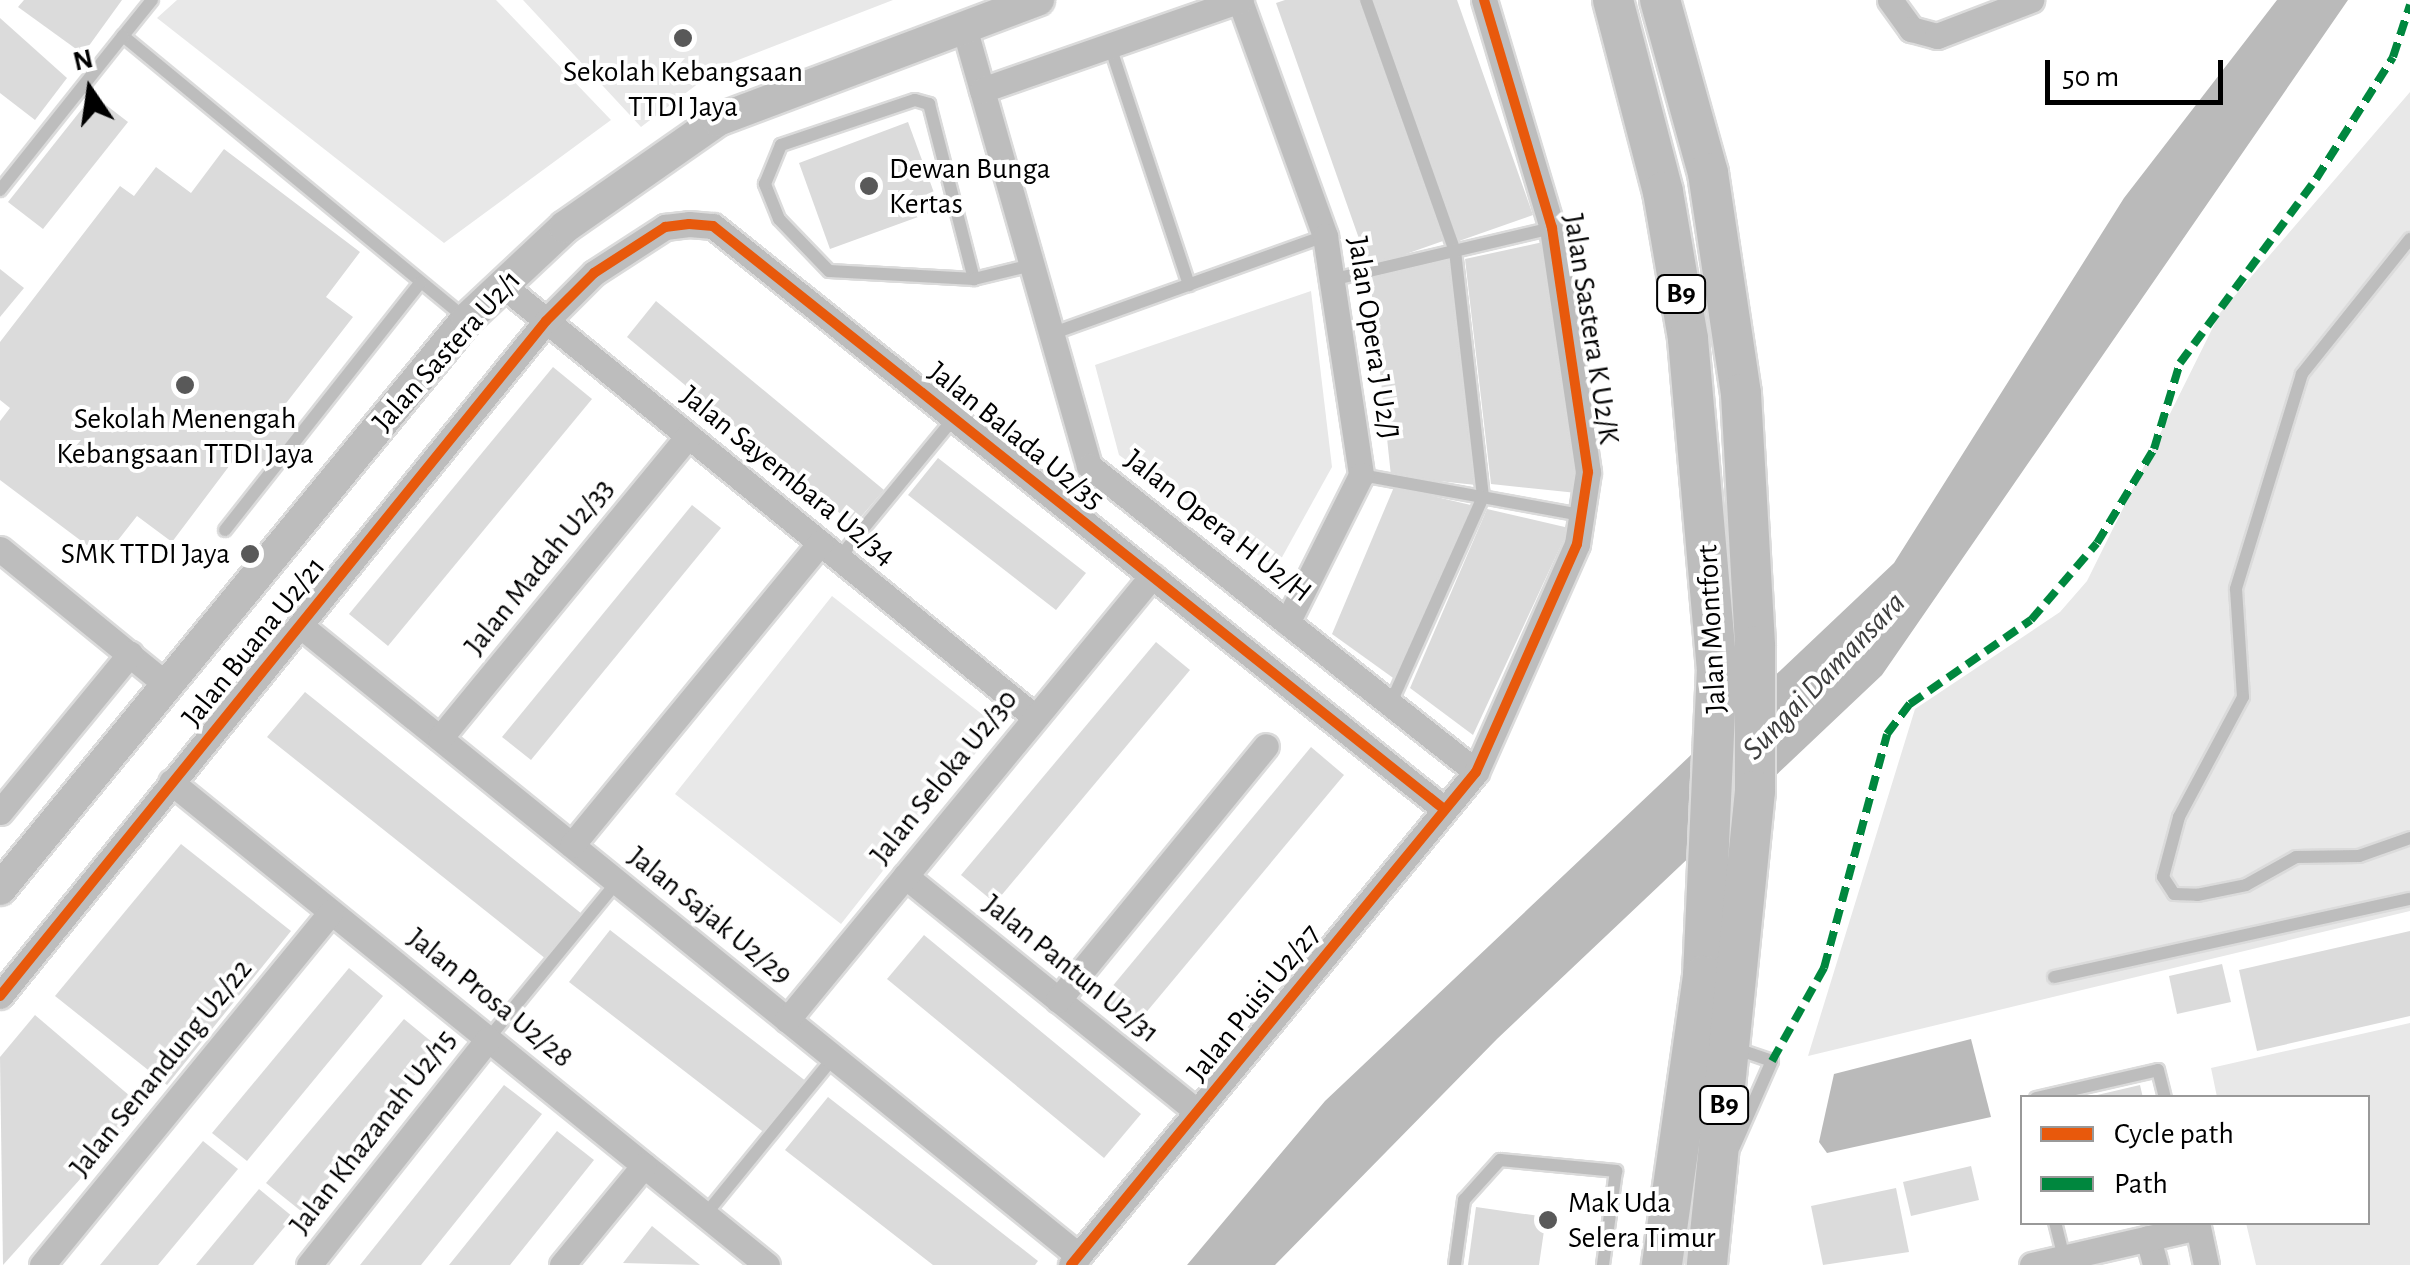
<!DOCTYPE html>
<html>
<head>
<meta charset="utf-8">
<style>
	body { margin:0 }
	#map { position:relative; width:2410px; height:1265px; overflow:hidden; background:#fff; font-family:"Alegreya Sans",sans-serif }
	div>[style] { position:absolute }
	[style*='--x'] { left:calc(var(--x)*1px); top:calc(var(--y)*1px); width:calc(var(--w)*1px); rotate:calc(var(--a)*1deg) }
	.green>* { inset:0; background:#e8e8e8 }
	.water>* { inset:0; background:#bababa }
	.building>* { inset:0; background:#dbdbdb }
	.roads { filter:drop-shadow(2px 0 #dbdbdb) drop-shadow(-2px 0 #dbdbdb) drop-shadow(0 2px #dbdbdb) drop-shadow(0 -2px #dbdbdb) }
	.service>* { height:12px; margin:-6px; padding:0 6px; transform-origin:6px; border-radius:6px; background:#bdbdbd }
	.minor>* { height:25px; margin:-12.5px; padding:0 12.5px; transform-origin:12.5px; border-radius:12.5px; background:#bdbdbd }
	.tertiary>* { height:32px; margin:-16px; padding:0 16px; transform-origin:16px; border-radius:16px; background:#bdbdbd }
	.primary>* { height:40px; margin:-20px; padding:0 20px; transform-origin:20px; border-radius:20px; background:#bdbdbd }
	.quiet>* { height:8px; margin-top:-4px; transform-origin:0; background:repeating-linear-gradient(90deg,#00873e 0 15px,transparent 0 23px) }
	.cycleway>* { height:10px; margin:-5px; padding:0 5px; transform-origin:5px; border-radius:5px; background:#e8590c }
	.dots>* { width:28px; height:28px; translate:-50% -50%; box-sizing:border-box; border:5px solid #fff; border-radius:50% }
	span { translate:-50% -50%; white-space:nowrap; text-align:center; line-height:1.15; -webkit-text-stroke:8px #fff; paint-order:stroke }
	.shield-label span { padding:2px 8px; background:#fff; border:2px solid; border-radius:8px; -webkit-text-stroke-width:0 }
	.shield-label { font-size:28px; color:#000; font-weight:700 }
	.poi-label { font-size:30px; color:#000 }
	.left { translate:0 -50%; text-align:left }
	.right { translate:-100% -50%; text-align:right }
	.street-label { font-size:30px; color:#000 }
	.water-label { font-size:32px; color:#3d3d3d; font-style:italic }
	.legend { position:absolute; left:2020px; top:1095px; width:350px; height:130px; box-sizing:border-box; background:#fff; border:2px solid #999; margin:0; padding:12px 18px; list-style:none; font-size:30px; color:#000 }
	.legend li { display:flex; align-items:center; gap:20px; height:50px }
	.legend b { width:50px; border:2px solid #999 }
	.north { position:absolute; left:40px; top:40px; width:100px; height:100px; -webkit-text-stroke:8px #fff; paint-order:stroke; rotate:347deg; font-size:28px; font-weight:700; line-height:40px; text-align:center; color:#000 }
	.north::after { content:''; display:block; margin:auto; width:35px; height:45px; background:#000; clip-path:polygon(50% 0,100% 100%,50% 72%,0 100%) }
	.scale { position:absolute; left:2045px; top:60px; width:178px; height:45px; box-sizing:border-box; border:5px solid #000; border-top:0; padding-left:12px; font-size:30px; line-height:35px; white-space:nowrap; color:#000; -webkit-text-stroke:8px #fff; paint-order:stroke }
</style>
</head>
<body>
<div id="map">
	<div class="green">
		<i style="clip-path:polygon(177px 0,496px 0,611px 120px,444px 243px,157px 18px)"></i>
		<i style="clip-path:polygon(523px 0,893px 0,720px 67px,641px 127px)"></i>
		<i style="clip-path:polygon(2410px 92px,2410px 911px,1808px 1056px,1915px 709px,2060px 612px,2087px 581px,2220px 313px)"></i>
		<i style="clip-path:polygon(1311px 291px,1332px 467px,1276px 568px,1119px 455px,1095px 365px)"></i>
		<i style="clip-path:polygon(832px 596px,997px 726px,841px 924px,675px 794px)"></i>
		<i style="clip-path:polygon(2410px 1023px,2410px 1265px,2256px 1265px,2246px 1223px,2368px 1222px,2368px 1098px,2217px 1097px,2211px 1068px)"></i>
	</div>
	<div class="water">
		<i style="clip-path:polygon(2277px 0,2348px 0,1882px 675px,1497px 1039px,1275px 1265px,1187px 1265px,1325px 1101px,1894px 563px,2124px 198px)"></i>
		<i style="clip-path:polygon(1971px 1039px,1991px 1117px,1827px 1153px,1819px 1142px,1834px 1074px)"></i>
	</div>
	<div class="building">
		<i style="clip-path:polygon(24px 0,122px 0,83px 54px,18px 7px)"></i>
		<i style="clip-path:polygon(1285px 0,1358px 0,1443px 241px,1369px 267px,1276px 3px)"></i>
		<i style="clip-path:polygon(1374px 0,1457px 0,1533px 215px,1459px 241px)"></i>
		<i style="clip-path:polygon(0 18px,67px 78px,35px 120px,0 93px)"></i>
		<i style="clip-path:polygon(93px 95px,128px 122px,43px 229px,8px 202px)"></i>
		<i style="clip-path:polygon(908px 122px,940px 209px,830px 249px,799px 163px)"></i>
		<i style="clip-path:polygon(224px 149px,360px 252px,326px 297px,353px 317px,280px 411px,298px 425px,266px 467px,242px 449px,172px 542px,137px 516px,104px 558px,0 480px,0 421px,10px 408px,0 400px,0 342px,120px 186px,134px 196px,156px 167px,191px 193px)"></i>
		<i style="clip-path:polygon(1543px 242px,1577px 493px,1491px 484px,1465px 259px)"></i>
		<i style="clip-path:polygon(1448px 260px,1476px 485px,1391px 476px,1370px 277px)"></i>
		<i style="clip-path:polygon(0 269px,24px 288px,0 317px)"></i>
		<i style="clip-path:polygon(656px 301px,884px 490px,854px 525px,627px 337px)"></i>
		<i style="clip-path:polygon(553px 367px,592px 399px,388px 646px,349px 614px)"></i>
		<i style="clip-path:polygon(938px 458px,1086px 573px,1056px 610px,908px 495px)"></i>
		<i style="clip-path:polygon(1394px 487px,1475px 506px,1396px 680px,1332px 634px)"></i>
		<i style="clip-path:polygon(692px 505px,721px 528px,531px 760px,502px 737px)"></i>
		<i style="clip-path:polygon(1487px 509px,1569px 528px,1473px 735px,1410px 688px)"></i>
		<i style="clip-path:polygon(1156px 642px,1190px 670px,995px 903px,961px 875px)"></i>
		<i style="clip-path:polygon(305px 692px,582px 914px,546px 959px,267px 737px)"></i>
		<i style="clip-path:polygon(1311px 747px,1344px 775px,1134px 1027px,1101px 1000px)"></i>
		<i style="clip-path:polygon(181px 844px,291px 931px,167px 1085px,55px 996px)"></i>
		<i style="clip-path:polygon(610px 930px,807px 1082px,766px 1134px,569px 982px)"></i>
		<i style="clip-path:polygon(2410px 931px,2410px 1016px,2257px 1051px,2239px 970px)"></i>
		<i style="clip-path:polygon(924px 935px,1141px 1114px,1104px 1158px,887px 979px)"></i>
		<i style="clip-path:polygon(2222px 964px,2231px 1002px,2177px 1014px,2169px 976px)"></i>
		<i style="clip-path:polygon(349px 968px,383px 996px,247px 1161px,212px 1133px)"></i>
		<i style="clip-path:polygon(35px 1015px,144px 1108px,3px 1265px,0 1057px)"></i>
		<i style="clip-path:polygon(404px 1019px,438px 1047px,301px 1211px,266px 1183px)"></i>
		<i style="clip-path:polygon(504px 1085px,542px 1114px,421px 1265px,360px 1265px)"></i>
		<i style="clip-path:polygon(2140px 1085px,2143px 1098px,2093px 1098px,2093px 1096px)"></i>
		<i style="clip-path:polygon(828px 1097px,1038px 1261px,1035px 1265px,933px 1265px,785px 1150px)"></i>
		<i style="clip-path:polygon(557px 1131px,594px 1160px,510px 1265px,449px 1265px)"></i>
		<i style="clip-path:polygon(203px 1141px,238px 1169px,158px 1265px,100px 1265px)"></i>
		<i style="clip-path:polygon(1971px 1166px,1979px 1200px,1911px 1216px,1903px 1182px)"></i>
		<i style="clip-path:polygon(1896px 1188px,1909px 1252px,1823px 1265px,1811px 1206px)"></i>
		<i style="clip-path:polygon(259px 1189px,293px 1217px,253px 1265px,196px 1265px)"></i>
		<i style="clip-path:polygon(1476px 1207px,1546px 1217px,1539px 1265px,1468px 1265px)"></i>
		<i style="clip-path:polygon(652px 1226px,700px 1265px,623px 1263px)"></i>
	</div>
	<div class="roads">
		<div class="service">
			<i style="--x:152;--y:0;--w:46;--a:128.9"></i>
			<i style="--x:123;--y:36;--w:443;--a:39.5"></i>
			<i style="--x:1366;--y:0;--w:266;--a:70.5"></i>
			<i style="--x:1455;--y:251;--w:248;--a:83.5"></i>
			<i style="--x:1483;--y:497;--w:228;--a:114.1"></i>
			<i style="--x:1110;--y:46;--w:252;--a:71.7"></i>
			<i style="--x:915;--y:100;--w:15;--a:16"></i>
			<i style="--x:929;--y:104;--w:181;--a:75.6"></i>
			<i style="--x:974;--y:279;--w:145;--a:-176.8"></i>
			<i style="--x:829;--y:271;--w:72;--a:-133.9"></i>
			<i style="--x:779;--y:219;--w:38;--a:-112"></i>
			<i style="--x:765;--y:184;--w:42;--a:-67.7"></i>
			<i style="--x:781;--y:145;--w:141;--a:-18.6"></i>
			<i style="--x:0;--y:190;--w:197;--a:-51.4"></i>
			<i style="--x:2410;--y:239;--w:173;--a:128.7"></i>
			<i style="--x:2302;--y:374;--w:225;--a:107.1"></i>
			<i style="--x:2236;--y:589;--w:108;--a:86.3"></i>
			<i style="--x:2243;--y:697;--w:136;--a:118.1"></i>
			<i style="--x:2179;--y:817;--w:62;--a:104.9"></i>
			<i style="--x:2163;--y:877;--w:20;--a:57"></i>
			<i style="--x:2174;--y:894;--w:23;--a:2"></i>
			<i style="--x:2197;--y:895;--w:50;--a:-11.5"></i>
			<i style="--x:2246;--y:885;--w:57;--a:-29.2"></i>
			<i style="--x:2296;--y:857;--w:63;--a:-0.9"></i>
			<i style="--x:2359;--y:856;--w:54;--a:-19.4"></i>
			<i style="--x:974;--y:279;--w:60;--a:-13.6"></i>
			<i style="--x:1335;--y:279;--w:223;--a:-13.2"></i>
			<i style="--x:1051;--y:334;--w:291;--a:-19.7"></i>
			<i style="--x:1361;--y:475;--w:225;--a:10.3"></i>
			<i style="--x:225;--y:530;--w:315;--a:-51.7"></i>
			<i style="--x:839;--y:558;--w:181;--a:-50.6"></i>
			<i style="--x:2054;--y:977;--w:364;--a:-12.4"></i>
			<i style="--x:488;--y:1039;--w:203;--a:-50.6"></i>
			<i style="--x:2036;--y:1098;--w:125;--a:-12.9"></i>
			<i style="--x:2158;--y:1070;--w:29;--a:76"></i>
			<i style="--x:1734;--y:1147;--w:94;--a:-66.2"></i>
			<i style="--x:1772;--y:1061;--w:39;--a:-161"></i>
			<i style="--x:705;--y:1215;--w:204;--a:-50.8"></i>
			<i style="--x:2055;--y:1222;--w:37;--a:76"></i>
			<i style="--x:1455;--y:1265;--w:66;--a:-82.1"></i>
			<i style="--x:1464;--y:1200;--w:54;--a:-48"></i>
			<i style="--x:1500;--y:1160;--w:117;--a:5.4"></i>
			<i style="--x:1616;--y:1171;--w:95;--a:97.9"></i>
		</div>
		<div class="minor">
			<i style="--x:1890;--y:0;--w:36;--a:54"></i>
			<i style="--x:1911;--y:29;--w:27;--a:15"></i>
			<i style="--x:1937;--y:36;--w:101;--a:-21"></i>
			<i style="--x:1240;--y:1;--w:250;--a:70.1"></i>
			<i style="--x:1325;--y:236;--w:242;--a:81.4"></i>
			<i style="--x:1361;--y:475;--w:165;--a:116.6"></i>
			<i style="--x:964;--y:27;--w:456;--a:74.1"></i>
			<i style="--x:1089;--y:466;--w:493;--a:38.3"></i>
			<i style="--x:982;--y:90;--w:274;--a:-19.2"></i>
			<i style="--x:501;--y:284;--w:687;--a:39.04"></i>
			<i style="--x:0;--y:549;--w:215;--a:39.2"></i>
			<i style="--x:301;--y:626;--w:1001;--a:39"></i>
			<i style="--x:440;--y:738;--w:391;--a:-50.6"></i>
			<i style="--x:171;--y:782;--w:767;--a:39.02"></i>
			<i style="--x:0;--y:812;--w:205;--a:-50.6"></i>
			<i style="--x:572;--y:845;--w:391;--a:-50.6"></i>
			<i style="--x:905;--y:876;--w:375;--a:38.9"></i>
			<i style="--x:0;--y:996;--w:868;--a:-51.03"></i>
			<i style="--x:546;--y:321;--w:68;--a:-45"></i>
			<i style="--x:594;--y:273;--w:85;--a:-32.9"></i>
			<i style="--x:665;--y:227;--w:24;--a:-7"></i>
			<i style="--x:689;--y:224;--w:24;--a:5"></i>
			<i style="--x:713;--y:226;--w:936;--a:38.58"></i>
			<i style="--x:1058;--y:1000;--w:328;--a:-50.7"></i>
			<i style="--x:787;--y:1020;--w:575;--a:-50.58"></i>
			<i style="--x:2148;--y:1238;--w:28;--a:75"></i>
			<i style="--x:42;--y:1265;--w:456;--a:-50.7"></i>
			<i style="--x:309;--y:1265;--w:288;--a:-51.6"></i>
			<i style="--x:562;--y:1265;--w:129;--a:-50.6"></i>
			<i style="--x:1071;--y:1265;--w:638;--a:-50.6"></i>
			<i style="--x:1476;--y:772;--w:249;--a:-66.1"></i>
			<i style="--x:1577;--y:544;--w:73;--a:-81.3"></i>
			<i style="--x:1588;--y:472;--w:247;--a:-98.4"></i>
			<i style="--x:1552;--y:228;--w:238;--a:-106.6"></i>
			<i style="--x:2032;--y:1265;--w:170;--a:-12.9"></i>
			<i style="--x:2198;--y:1227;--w:39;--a:78"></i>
		</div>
		<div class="tertiary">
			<i style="--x:0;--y:889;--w:737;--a:-50.67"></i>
			<i style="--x:467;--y:319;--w:134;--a:-43.2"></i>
			<i style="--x:565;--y:227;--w:187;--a:-35"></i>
			<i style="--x:718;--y:120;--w:342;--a:-20.6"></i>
		</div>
		<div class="primary">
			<i style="--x:1613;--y:0;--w:198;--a:75.4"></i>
			<i style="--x:1663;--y:192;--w:149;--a:80.3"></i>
			<i style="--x:1688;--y:339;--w:330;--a:85"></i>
			<i style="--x:1717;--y:668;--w:308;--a:92.6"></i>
			<i style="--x:1703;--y:976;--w:292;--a:98.1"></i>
			<i style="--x:1660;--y:0;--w:180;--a:74.5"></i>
			<i style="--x:1708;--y:173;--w:223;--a:81.5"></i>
			<i style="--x:1741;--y:394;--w:252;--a:86.8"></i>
			<i style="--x:1755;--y:646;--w:145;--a:90"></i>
			<i style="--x:1755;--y:791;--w:476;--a:95.8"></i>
		</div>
	</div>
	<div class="quiet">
		<i style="--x:1772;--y:1061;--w:107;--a:-60.8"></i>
		<i style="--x:1824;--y:968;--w:242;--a:-74.9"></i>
		<i style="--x:1887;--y:734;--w:38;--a:-53"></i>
		<i style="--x:1910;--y:704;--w:147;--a:-34.8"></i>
		<i style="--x:2031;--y:620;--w:101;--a:-49.4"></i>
		<i style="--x:2097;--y:543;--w:110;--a:-58.8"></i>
		<i style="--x:2154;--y:449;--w:90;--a:-73.2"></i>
		<i style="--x:2180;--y:363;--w:229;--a:-53.5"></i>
		<i style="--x:2316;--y:179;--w:144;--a:-57.7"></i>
		<i style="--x:2393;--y:57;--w:55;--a:-71.9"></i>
	</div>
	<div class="cycleway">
		<i style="--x:0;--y:996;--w:868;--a:-51.03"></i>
		<i style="--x:546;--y:321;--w:68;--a:-45"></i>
		<i style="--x:594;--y:273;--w:85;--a:-32.9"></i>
		<i style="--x:665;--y:227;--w:24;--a:-7"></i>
		<i style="--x:689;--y:224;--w:24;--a:5"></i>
		<i style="--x:713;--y:226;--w:936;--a:38.58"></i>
		<i style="--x:1071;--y:1265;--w:638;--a:-50.6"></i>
		<i style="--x:1476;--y:772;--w:249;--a:-66.1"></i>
		<i style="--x:1577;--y:544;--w:73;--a:-81.3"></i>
		<i style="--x:1588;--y:472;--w:247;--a:-98.4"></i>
		<i style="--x:1552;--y:228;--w:238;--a:-106.6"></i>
	</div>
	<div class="dots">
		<i style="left:683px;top:38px;background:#595959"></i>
		<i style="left:869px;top:186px;background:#595959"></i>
		<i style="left:185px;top:385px;background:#595959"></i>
		<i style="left:250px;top:554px;background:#595959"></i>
		<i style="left:1548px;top:1220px;background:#595959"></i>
	</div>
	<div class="shield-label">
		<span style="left:1681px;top:294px">B9</span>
		<span style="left:1724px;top:1105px">B9</span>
	</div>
	<div class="poi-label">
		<span style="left:683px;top:89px">Sekolah Kebangsaan<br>TTDI Jaya</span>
		<span class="left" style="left:889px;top:186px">Dewan Bunga<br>Kertas</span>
		<span style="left:185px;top:436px">Sekolah Menengah<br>Kebangsaan TTDI Jaya</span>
		<span class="right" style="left:230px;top:554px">SMK TTDI Jaya</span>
		<span class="left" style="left:1568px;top:1220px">Mak Uda<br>Selera Timur</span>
	</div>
	<div class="street-label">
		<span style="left:1591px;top:329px;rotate:81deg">Jalan Sastera K U2/K</span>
		<span style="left:1373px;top:338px;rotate:81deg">Jalan Opera J U2/J</span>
		<span style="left:447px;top:351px;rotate:-48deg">Jalan Sastera U2/1</span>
		<span style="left:1016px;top:436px;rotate:39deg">Jalan Balada U2/35</span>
		<span style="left:788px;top:476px;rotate:39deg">Jalan Sayembara U2/34</span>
		<span style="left:1218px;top:526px;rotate:38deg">Jalan Opera H U2/H</span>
		<span style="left:539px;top:567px;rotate:-51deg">Jalan Madah U2/33</span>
		<span style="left:1712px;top:629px;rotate:-93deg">Jalan Montfort</span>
		<span style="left:254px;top:642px;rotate:-51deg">Jalan Buana U2/21</span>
		<span style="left:944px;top:777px;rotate:-51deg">Jalan Seloka U2/30</span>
		<span style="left:710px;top:916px;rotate:39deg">Jalan Sajak U2/29</span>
		<span style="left:1071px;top:969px;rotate:39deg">Jalan Pantun U2/31</span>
		<span style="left:490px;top:998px;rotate:39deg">Jalan Prosa U2/28</span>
		<span style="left:1254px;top:1003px;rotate:-51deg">Jalan Puisi U2/27</span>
		<span style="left:161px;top:1068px;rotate:-51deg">Jalan Senandung U2/22</span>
		<span style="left:373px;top:1132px;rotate:-52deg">Jalan Khazanah U2/15</span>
	</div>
	<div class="water-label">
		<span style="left:1824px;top:676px;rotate:-46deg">Sungai Damansara</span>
	</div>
	<ul class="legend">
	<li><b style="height:12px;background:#e8590c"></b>Cycle path</li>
	<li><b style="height:12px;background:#00873e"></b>Path</li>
	</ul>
	<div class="north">N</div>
	<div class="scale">50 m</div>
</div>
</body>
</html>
